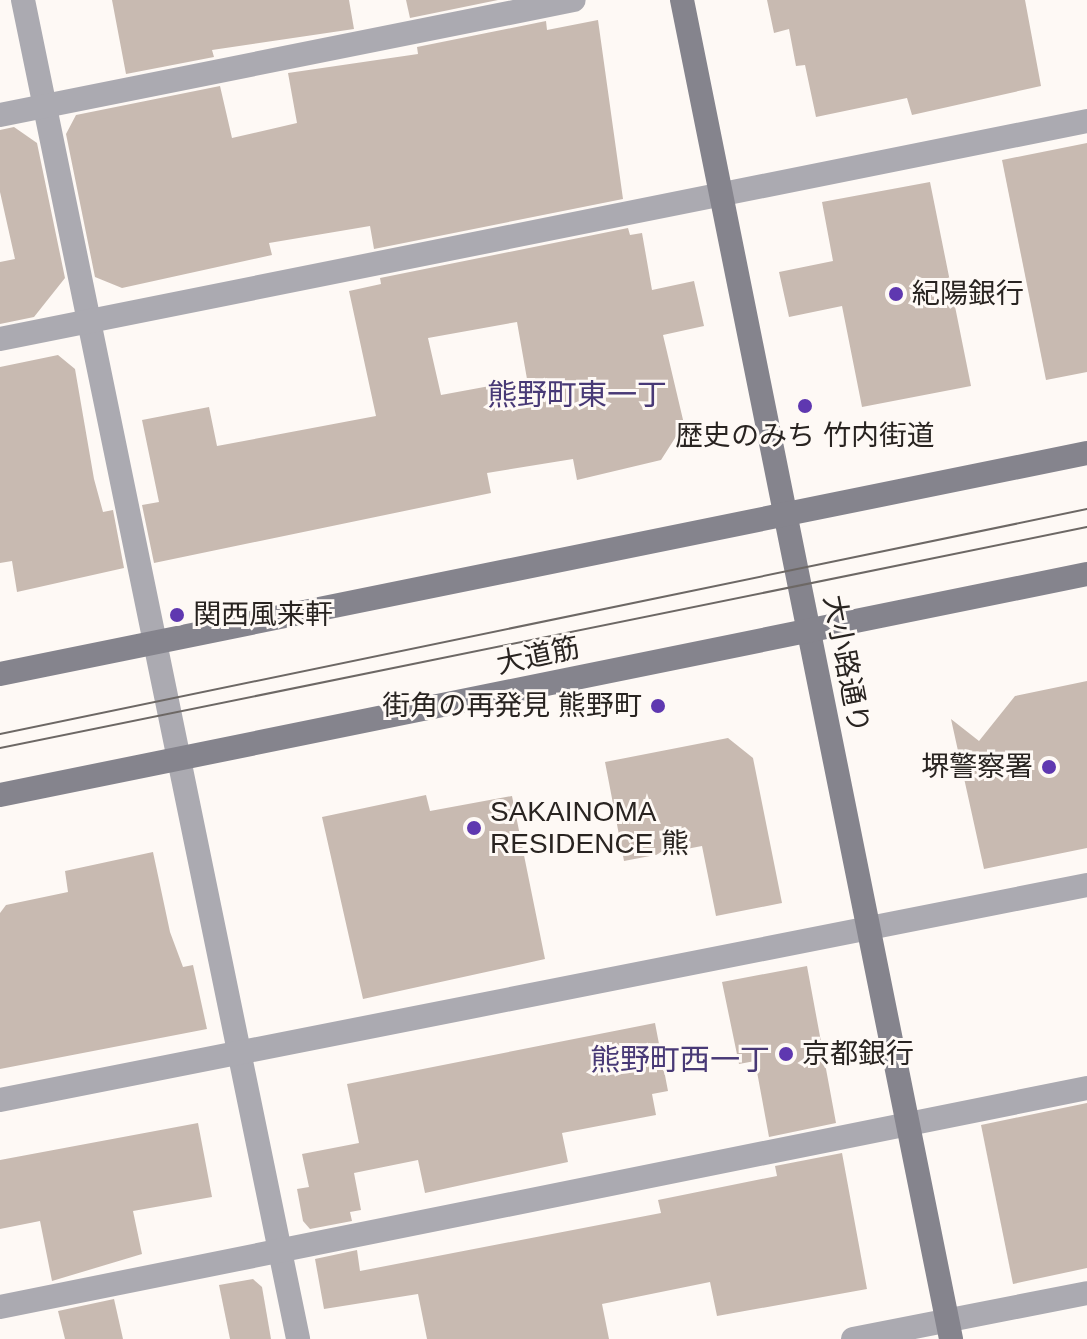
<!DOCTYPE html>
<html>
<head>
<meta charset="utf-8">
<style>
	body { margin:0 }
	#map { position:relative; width:1087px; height:1339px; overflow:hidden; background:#fef9f5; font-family:Helvetica,"Noto Sans JP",sans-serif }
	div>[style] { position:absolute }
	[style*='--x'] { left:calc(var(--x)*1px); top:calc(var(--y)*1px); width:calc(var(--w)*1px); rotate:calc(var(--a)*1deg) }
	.building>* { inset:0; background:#c8bab1 }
	.street>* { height:24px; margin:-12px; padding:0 12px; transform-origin:12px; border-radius:12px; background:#abaab1 }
	.secondary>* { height:24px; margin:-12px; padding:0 12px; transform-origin:12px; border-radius:12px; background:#85848d }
	.tram>* { height:2px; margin:-1px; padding:0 1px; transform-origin:1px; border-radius:1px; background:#6d6865 }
	.dots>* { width:22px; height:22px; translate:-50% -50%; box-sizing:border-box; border:4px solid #fef9f5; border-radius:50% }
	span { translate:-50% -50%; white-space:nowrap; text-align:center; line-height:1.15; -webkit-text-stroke:6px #fef9f5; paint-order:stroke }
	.poi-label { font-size:28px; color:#292421 }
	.left { translate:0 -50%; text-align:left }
	.right { translate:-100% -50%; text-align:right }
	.street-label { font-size:28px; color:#292421 }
	.neighbourhood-label { font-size:30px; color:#483976 }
</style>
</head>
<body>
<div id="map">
	<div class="building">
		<i style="clip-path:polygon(112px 0,349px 0,354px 29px,212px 50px,214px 57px,126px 74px)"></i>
		<i style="clip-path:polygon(406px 0,498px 0,410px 18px)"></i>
		<i style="clip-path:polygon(767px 0,1025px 0,1041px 86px,912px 115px,907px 98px,816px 117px,805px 65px,796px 66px,789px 29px,774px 33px)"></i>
		<i style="clip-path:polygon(598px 20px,623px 199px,374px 249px,370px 226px,269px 243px,272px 255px,122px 288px,95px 277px,66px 134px,76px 115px,220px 86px,232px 138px,297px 123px,288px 73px,418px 54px,417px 47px,546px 21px,547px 30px)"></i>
		<i style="clip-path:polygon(14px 127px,37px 143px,65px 278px,34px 317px,0 324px,0 262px,15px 259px,0 192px,0 130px)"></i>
		<i style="clip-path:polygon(1087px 143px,1087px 372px,1046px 380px,1002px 160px)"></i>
		<i style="clip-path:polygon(930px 182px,971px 386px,862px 407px,842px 306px,789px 317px,779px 272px,833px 261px,822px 202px)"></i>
		<i style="clip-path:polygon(evenodd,628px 228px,630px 235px,642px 233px,652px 290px,694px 281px,704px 326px,663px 335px,684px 424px,661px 460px,577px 480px,573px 459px,487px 473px,491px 493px,154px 563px,142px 505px,159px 502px,142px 420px,209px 407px,217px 446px,376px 416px,349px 291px,381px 284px,380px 278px,628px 228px,517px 322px,527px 379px,441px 395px,428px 338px,517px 322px)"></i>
		<i style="clip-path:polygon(58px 355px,75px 369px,94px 479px,103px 512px,113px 510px,124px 568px,17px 592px,12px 561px,0 563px,0 367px)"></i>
		<i style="clip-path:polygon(1087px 681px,1087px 848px,984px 869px,951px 719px,979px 741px,1015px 696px)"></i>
		<i style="clip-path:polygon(728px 738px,753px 758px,782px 903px,716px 916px,702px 846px,624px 861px,605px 762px)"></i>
		<i style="clip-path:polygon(426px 795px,430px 811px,512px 796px,545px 959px,363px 999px,322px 817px)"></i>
		<i style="clip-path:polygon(153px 852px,170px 932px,183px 967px,193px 965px,207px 1029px,0 1069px,0 913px,6px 905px,68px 892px,65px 871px)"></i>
		<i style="clip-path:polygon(807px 966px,836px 1123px,769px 1137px,755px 1061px,739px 1064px,722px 982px)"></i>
		<i style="clip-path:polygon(655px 1023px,668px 1091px,652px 1094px,656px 1115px,562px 1133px,568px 1162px,425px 1193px,418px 1160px,354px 1173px,361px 1210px,350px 1212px,352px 1221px,310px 1229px,303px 1221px,297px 1189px,309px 1187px,302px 1154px,359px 1143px,347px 1084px)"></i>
		<i style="clip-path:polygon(1087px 1103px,1087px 1268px,1013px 1284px,981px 1125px)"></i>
		<i style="clip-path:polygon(198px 1123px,212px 1197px,133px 1211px,142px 1254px,52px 1281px,40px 1221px,0 1229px,0 1160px)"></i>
		<i style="clip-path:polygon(842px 1153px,867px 1289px,717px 1316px,710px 1282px,602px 1304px,609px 1339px,427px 1339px,418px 1294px,324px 1309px,315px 1259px,357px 1250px,360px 1271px,661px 1213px,658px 1200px,777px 1176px,775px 1166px)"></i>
		<i style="clip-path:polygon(253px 1279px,262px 1287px,271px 1339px,230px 1339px,219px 1285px)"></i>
		<i style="clip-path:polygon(114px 1299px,123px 1339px,65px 1339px,58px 1311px)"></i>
	</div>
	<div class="street">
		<i style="--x:23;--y:0;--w:1367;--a:78.39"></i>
		<i style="--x:0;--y:115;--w:585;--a:-11.33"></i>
		<i style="--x:0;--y:339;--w:1109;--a:-11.34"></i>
		<i style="--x:0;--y:1100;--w:1108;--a:-11.19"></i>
		<i style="--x:0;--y:1307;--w:1109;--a:-11.39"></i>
		<i style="--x:853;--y:1339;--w:238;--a:-11.1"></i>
	</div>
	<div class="secondary">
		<i style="--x:682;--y:0;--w:1366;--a:78.64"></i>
		<i style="--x:0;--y:674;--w:1109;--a:-11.49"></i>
		<i style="--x:0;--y:795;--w:1109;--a:-11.49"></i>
	</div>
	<div class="tram">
		<i style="--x:0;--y:734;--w:1110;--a:-11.69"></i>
		<i style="--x:0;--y:748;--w:1109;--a:-11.49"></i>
	</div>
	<div class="dots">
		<i style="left:896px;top:294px;background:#5f38b0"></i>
		<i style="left:805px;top:406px;background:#5f38b0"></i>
		<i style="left:177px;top:615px;background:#5f38b0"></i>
		<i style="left:658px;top:706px;background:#5f38b0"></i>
		<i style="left:1049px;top:767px;background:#5f38b0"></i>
		<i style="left:474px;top:828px;background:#5f38b0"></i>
		<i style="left:786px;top:1054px;background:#5f38b0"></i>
	</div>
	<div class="poi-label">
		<span class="left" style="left:912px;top:294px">紀陽銀行</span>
		<span style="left:805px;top:436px">歴史のみち 竹内街道</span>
		<span class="left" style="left:193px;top:615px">関西風来軒</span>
		<span class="right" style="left:642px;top:706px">街角の再発見 熊野町</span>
		<span class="right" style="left:1033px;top:767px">堺警察署</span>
		<span class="left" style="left:490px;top:828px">SAKAINOMA<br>RESIDENCE 熊</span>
		<span class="left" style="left:802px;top:1054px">京都銀行</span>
	</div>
	<div class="street-label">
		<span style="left:538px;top:656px;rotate:-12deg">大道筋</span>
		<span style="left:846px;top:664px;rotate:79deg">大小路通り</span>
	</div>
	<div class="neighbourhood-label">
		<span style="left:577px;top:395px">熊野町東一丁</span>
		<span style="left:680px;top:1060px">熊野町西一丁</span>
	</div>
</div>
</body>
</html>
